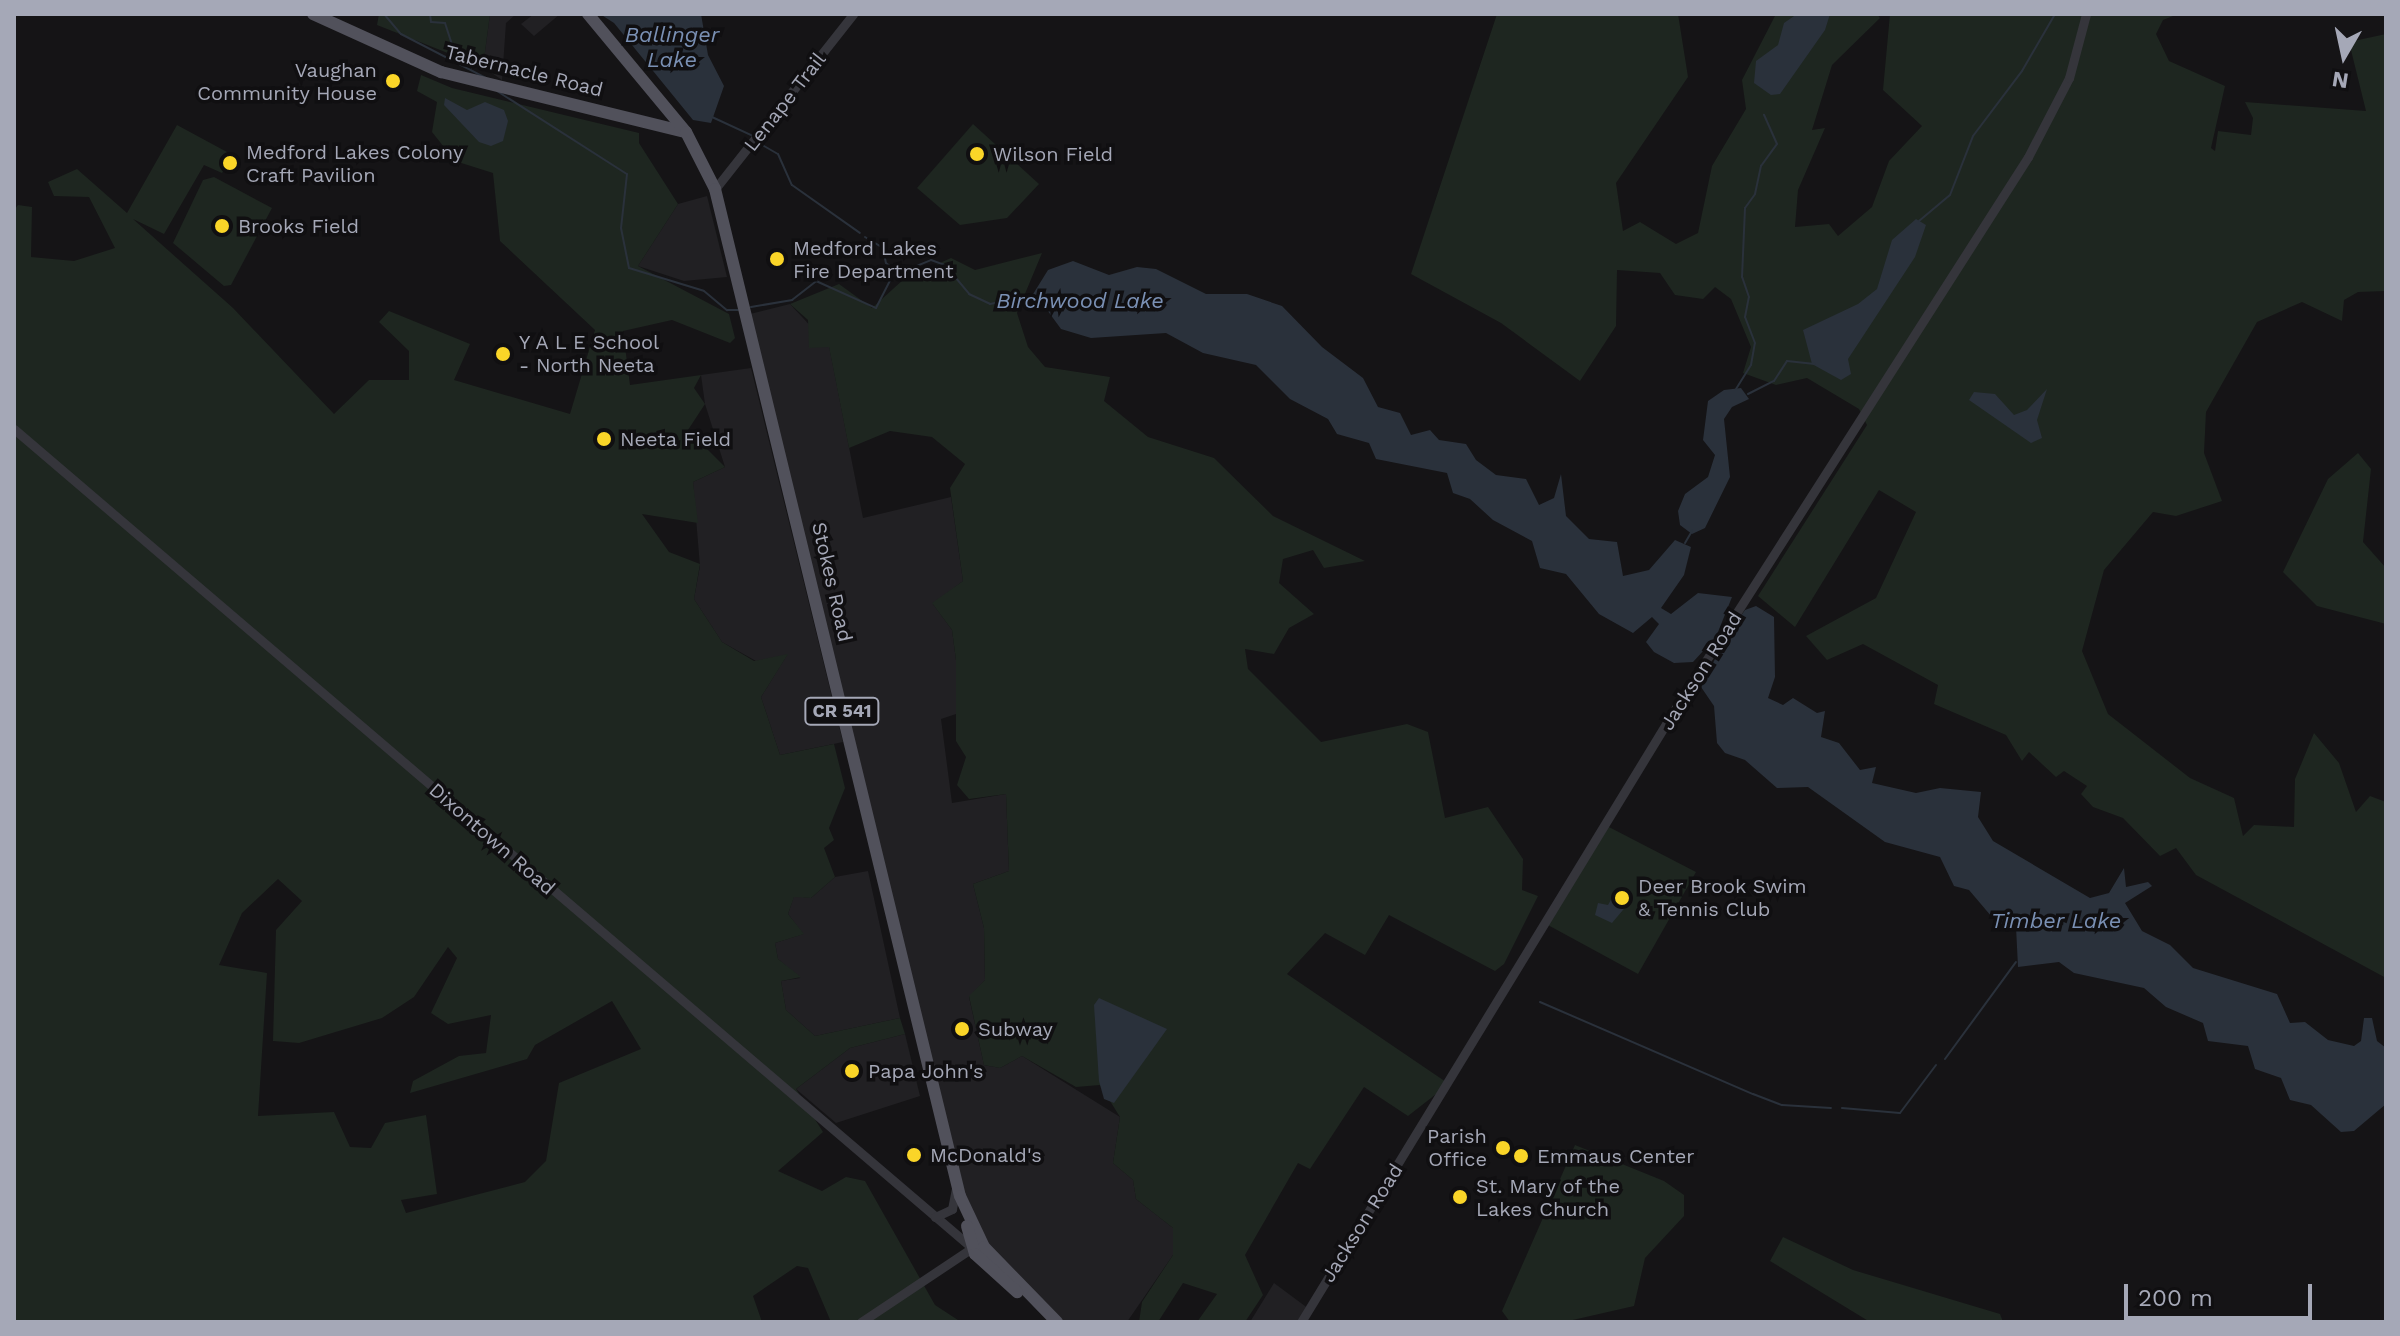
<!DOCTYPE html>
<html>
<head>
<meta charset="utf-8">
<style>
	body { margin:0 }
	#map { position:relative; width:2400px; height:1336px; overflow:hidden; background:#151416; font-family:"Work Sans",sans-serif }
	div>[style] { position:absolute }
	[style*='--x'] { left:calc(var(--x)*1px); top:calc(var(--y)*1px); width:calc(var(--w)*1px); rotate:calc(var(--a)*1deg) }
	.built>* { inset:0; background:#212023 }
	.green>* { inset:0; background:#1e2620 }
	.water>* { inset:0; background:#2a313b }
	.stream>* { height:2px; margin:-1px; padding:0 1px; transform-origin:1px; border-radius:1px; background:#2a313b }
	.minor>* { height:9px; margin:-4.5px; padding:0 4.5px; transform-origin:4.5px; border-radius:4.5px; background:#35353b }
	.major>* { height:12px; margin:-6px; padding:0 6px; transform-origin:6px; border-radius:6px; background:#51515b }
	.dots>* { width:22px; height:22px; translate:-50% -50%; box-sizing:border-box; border:4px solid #100f11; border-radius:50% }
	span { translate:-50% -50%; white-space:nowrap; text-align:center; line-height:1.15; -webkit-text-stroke:7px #100f11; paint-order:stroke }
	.shield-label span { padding:2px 6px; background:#100f11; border:2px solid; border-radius:6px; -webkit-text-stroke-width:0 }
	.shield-label { font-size:18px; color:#a5a8b7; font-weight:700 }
	.poi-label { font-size:20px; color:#a5a8b7 }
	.right { translate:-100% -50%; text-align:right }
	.left { translate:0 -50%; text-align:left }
	.street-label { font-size:20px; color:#a5a8b7 }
	.water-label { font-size:22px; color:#7a90b4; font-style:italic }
	.frame { position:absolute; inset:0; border:16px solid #a5a8b7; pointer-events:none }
	.north { position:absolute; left:2304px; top:16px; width:80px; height:80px; -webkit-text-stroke:6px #100f11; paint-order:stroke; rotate:189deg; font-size:22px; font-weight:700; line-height:32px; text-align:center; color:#a5a8b7 }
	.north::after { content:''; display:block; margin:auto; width:28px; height:36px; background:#a5a8b7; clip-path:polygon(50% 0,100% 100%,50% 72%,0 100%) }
	.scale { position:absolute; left:2124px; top:1284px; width:188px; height:36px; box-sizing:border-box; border:4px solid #a5a8b7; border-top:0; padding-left:10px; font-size:24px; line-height:28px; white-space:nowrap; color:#a5a8b7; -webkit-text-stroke:6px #100f11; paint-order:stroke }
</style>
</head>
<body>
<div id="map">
	<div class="built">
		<i style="clip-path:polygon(490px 14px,516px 14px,506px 23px,502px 80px,483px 67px)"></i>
		<i style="clip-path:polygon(534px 14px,560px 14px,534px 36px,521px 24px)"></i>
		<i style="clip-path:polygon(707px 196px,727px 277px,684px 281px,638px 266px,678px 204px)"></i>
		<i style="clip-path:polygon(790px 304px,829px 346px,863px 518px,951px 497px,963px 581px,933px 604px,952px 630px,956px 660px,956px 714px,941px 719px,952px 803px,1006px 794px,1009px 871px,973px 884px,984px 928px,985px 980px,969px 997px,984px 1065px,1000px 1068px,1022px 1056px,1120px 1117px,1113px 1163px,1133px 1180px,1136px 1199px,1173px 1228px,1173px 1255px,1127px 1322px,1057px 1322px,973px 1229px,746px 315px)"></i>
		<i style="clip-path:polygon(751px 368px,843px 742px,780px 755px,761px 697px,787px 655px,756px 661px,722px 642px,694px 599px,700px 566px,693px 482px,725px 467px,705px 404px,701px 375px)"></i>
		<i style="clip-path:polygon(868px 871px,900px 1018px,815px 1036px,786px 1010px,781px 981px,800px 978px,778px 959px,775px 943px,803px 934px,788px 914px,794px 896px,811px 898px,835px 877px)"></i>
		<i style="clip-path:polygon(905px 1034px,920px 1096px,836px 1123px,796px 1089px,850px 1048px)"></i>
		<i style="clip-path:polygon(1274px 1283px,1309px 1309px,1301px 1322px,1250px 1322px)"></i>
	</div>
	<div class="green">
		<i style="clip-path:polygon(379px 14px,490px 14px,483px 67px,377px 25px)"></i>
		<i style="clip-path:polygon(1497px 14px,1678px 14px,1688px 77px,1616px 183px,1623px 231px,1640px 222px,1676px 244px,1698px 233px,1712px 166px,1746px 109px,1742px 80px,1776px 14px,1877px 14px,1880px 18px,1832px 65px,1812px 130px,1825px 128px,1798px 190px,1795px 227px,1829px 224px,1838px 236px,1872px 207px,1889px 161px,1922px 126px,1883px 90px,1890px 14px,2178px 14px,2163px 20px,2156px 34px,2169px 61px,2225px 86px,2211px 148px,2215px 151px,2218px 131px,2251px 135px,2253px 118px,2245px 102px,2366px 111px,2349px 42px,2386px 34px,2386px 291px,2358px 292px,2344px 300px,2342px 321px,2302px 302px,2257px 322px,2206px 412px,2204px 453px,2222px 501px,2176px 516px,2153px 512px,2104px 570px,2082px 651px,2108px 714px,2190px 778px,2234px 798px,2243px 836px,2254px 825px,2294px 827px,2295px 779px,2314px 733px,2339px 763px,2356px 812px,2370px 796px,2386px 802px,2386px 978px,2196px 875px,2176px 848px,2160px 856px,2123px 818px,2093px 807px,2081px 794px,2087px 786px,2064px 771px,2056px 777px,2029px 752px,2022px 761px,2006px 735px,1934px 704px,1938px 685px,1863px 644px,1827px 660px,1806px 636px,1876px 598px,1916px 512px,1879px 490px,1795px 627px,1758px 596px,1867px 425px,1859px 409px,1807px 378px,1776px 385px,1743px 373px,1751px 347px,1731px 299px,1715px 287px,1703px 299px,1675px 295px,1660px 273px,1617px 270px,1616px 326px,1580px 381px,1501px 323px,1411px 274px)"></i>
		<i style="clip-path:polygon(evenodd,421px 75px,452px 88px,639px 133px,639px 143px,678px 204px,638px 266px,729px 314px,735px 338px,730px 343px,672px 320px,623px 331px,630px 385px,701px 375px,694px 388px,705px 404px,688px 430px,725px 467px,693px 482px,698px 523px,642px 514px,669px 552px,700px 564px,694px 599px,722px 642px,754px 661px,788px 654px,761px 697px,780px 755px,834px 744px,845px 788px,829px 828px,834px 840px,824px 848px,835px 877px,811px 898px,794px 897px,788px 914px,804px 934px,775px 943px,778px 959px,801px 977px,781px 981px,786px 1010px,815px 1036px,900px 1018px,905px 1034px,850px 1048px,796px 1089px,823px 1132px,778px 1171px,822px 1191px,846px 1177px,865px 1181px,935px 1305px,961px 1322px,831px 1322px,808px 1268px,797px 1266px,753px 1296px,762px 1322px,14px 1322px,14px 210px,18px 205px,32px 207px,31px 257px,74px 261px,115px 248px,89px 197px,54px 196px,48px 182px,77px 169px,127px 213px,177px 125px,227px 152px,220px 164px,225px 168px,222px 173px,204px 165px,164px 234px,133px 219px,233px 308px,334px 414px,369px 380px,409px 380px,409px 351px,379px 322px,389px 311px,470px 344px,454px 380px,570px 414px,595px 330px,500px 241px,493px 173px,455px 161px,432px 132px,437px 102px,417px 91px,421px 75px,278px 879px,302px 901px,276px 930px,273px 1041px,299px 1043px,382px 1018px,414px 997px,448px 947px,457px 958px,431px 1013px,448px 1024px,491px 1015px,486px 1053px,459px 1056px,413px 1081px,410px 1093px,527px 1059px,535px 1045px,612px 1001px,641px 1049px,559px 1083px,546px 1161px,525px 1182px,406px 1213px,401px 1200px,437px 1194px,426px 1115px,385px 1123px,371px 1148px,350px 1147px,334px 1112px,258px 1116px,267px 973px,219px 965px,242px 913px,278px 879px)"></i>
		<i style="clip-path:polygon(973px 124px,1039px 184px,1007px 218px,960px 225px,917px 188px)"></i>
		<i style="clip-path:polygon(214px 177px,272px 208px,231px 285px,224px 286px,173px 243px,203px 180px)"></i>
		<i style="clip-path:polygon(1042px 253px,1017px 313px,1028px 347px,1045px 367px,1110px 377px,1104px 401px,1148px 437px,1214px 458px,1273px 516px,1365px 561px,1324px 568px,1313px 550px,1283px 559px,1279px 583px,1314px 614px,1289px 628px,1274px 654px,1245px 649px,1248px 669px,1321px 742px,1407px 724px,1428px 732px,1445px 818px,1488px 807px,1523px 859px,1522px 890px,1538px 896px,1504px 964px,1495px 971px,1389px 915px,1365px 955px,1325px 933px,1287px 974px,1449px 1084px,1408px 1116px,1364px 1087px,1310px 1169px,1298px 1163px,1245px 1255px,1263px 1295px,1245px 1322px,1197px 1322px,1217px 1294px,1183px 1283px,1158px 1322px,1139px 1322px,1142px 1302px,1173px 1255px,1173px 1228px,1136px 1199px,1133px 1180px,1113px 1163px,1120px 1117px,1100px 1085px,1076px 1087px,1022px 1056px,1000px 1068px,984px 1065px,969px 996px,985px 980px,984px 928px,973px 884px,1009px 871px,1006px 794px,969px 799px,957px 785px,966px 757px,956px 741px,956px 660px,952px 630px,932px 603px,963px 581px,950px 488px,965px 464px,932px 437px,890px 431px,849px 448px,829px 347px,809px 348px,808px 320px,790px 304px,839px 284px,872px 308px,904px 279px,951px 258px,975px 270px)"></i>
		<i style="clip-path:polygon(2358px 453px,2371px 469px,2363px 542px,2386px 568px,2386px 624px,2317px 606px,2283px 572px,2328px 479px)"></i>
		<i style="clip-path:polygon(1607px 826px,1696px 872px,1638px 974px,1546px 924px)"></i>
		<i style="clip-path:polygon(1575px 1145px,1664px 1181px,1684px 1195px,1684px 1216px,1645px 1258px,1634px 1306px,1564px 1322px,1510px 1322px,1502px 1311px)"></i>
		<i style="clip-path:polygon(1783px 1237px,1853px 1270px,2000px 1314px,2003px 1322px,1870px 1322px,1770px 1261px)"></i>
	</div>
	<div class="water">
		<i style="clip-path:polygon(600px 14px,701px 14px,708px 55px,724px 86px,711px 123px,693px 120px,614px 23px)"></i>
		<i style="clip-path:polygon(1797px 14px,1830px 14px,1825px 30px,1780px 94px,1771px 95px,1754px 83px,1756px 61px,1778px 45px,1784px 23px)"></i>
		<i style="clip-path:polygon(445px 98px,467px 110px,485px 102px,504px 110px,508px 121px,503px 141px,491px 146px,479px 142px,444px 105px)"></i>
		<i style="clip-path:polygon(1916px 219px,1926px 225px,1915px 257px,1848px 359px,1851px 374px,1841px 380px,1812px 364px,1803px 330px,1858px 304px,1877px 289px,1892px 240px)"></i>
		<i style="clip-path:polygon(1073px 261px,1109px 275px,1137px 267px,1156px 269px,1206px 294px,1247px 294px,1282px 306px,1322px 347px,1363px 378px,1378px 407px,1400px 413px,1411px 435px,1430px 430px,1439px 440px,1466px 444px,1476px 460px,1496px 475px,1526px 479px,1539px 505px,1554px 498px,1561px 474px,1566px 516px,1589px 539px,1617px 542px,1623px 576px,1649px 570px,1675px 540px,1691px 547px,1684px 575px,1661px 608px,1671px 614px,1698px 593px,1732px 597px,1716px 637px,1693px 662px,1674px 663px,1654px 652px,1646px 642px,1659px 624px,1652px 617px,1633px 633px,1599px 614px,1566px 574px,1540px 568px,1532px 541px,1493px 520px,1470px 499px,1453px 493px,1447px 473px,1376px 459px,1369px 443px,1337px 434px,1328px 419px,1290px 399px,1256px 365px,1203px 353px,1166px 333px,1091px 338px,1061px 329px,1042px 303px,1030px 299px,1048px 270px)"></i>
		<i style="clip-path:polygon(1741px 388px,1749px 399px,1732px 407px,1724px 419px,1730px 477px,1705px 528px,1692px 534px,1680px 525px,1678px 511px,1685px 494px,1708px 477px,1715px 455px,1703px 440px,1708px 401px,1724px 390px)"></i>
		<i style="clip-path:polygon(2047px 389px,2037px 420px,2042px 438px,2031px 443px,1969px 400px,1974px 392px,1995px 394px,2014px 415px,2027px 410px)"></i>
		<i style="clip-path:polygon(1756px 606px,1774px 617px,1775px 677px,1768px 698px,1783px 705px,1793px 698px,1817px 713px,1825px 711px,1821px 737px,1839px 743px,1860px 770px,1876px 767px,1872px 783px,1916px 793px,1940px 788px,1981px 792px,1978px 817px,1993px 841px,2090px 898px,2109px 893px,2124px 868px,2126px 887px,2148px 882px,2152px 886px,2125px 903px,2142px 931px,2170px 945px,2193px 968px,2277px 994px,2290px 1023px,2305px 1022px,2328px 1040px,2354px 1046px,2361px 1041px,2364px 1018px,2372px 1018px,2377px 1041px,2386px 1048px,2386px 1104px,2354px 1131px,2341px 1132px,2311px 1105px,2290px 1100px,2281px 1078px,2255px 1069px,2248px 1046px,2208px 1041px,2203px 1023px,2166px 1007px,2144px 988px,2074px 973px,2059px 962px,2018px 967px,2016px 927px,1997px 923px,1969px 890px,1954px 886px,1940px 857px,1885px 842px,1808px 787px,1777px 788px,1745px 760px,1725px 753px,1717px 743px,1714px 706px,1701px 687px,1726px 637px,1745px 610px)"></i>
		<i style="clip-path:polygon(1613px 896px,1628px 904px,1612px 923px,1595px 915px,1598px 903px,1608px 905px)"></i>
		<i style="clip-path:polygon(1099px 998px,1167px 1029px,1114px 1103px,1104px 1099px,1099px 1081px,1094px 1005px)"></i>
	</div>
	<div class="stream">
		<i style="--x:384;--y:14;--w:26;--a:50"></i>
		<i style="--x:401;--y:34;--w:96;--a:27.4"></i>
		<i style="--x:430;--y:14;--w:8;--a:83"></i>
		<i style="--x:431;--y:22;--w:14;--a:4"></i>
		<i style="--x:445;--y:23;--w:23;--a:72"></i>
		<i style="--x:452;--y:45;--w:23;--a:29"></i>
		<i style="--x:472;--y:56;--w:12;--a:95"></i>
		<i style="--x:497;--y:91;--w:154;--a:32.6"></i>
		<i style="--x:627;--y:174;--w:54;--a:96.3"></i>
		<i style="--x:621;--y:228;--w:41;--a:78.7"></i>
		<i style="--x:629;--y:268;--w:78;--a:17"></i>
		<i style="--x:704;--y:291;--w:30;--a:40"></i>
		<i style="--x:727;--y:310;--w:11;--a:0"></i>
		<i style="--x:712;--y:117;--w:45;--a:24.9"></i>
		<i style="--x:764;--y:146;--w:16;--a:30"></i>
		<i style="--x:778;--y:154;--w:34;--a:66"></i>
		<i style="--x:792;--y:185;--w:83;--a:35.2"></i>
		<i style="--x:1919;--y:221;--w:40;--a:-40"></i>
		<i style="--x:1950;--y:195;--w:63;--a:-68.7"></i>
		<i style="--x:1973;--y:136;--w:81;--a:-53"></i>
		<i style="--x:2022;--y:71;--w:66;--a:-59.9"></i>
		<i style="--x:865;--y:237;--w:21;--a:31"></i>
		<i style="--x:883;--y:248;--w:15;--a:79"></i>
		<i style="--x:886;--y:263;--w:16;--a:38"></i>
		<i style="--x:751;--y:307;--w:42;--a:-9.7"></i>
		<i style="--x:792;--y:300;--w:31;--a:-38"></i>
		<i style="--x:816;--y:281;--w:66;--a:24.2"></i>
		<i style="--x:876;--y:308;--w:36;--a:-63"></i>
		<i style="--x:892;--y:276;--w:42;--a:-22.3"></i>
		<i style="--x:931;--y:260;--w:15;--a:20"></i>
		<i style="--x:945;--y:265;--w:38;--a:50"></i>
		<i style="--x:969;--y:294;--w:23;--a:25"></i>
		<i style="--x:990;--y:304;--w:41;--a:-11.3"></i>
		<i style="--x:1736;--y:389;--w:28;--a:-58"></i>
		<i style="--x:1751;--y:365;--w:22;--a:-80"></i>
		<i style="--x:1755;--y:343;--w:28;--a:-111"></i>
		<i style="--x:1745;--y:317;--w:20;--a:-79"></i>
		<i style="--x:1749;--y:297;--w:21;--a:-109"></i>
		<i style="--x:1742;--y:277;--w:69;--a:-87.5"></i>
		<i style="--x:1745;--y:208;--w:17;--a:-54"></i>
		<i style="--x:1755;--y:194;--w:29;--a:-78"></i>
		<i style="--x:1761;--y:166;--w:27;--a:-54"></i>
		<i style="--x:1777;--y:144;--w:32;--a:-114"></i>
		<i style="--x:1748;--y:394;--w:29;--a:-27"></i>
		<i style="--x:1774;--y:381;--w:24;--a:-57"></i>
		<i style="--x:1787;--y:361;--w:28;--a:6"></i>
		<i style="--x:1685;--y:543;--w:14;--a:-60"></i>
		<i style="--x:1540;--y:1002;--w:232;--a:23.4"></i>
		<i style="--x:1753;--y:1094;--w:31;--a:21"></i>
		<i style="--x:1782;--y:1105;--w:49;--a:3.5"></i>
		<i style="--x:1945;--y:1059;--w:120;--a:-53.8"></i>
		<i style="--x:1842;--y:1108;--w:58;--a:4.9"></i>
		<i style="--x:1900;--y:1113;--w:60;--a:-53.1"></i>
	</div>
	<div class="minor">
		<i style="--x:715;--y:189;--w:223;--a:-51.7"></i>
		<i style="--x:14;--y:429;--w:1259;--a:40.52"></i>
		<i style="--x:935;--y:1217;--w:19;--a:-25"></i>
		<i style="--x:952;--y:1209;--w:20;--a:-79"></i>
		<i style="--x:861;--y:1322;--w:137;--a:-33.7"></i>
		<i style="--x:1301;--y:1322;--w:718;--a:-58.61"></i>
		<i style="--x:1675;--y:709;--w:655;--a:-57.4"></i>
		<i style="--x:2028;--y:157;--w:89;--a:-62.6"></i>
		<i style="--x:2069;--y:78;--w:66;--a:-75.1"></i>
	</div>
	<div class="major">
		<i style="--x:313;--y:14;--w:141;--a:24.4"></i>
		<i style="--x:441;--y:72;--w:252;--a:13.8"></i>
		<i style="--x:588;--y:14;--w:153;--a:50.3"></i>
		<i style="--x:686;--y:132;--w:64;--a:63"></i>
		<i style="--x:715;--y:189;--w:1036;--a:76.33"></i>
		<i style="--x:960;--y:1196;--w:56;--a:64.8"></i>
		<i style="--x:984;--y:1247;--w:105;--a:45.8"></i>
		<i style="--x:967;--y:1226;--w:29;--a:74"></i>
		<i style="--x:975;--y:1254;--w:57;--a:42.1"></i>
	</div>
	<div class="dots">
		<i style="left:393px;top:81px;background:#fad528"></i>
		<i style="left:977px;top:154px;background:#fad528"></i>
		<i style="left:230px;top:163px;background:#fad528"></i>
		<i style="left:222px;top:226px;background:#fad528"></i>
		<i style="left:777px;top:259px;background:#fad528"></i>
		<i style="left:503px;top:354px;background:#fad528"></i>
		<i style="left:604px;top:439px;background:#fad528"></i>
		<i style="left:1622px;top:898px;background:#fad528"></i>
		<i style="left:962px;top:1029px;background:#fad528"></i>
		<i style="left:852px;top:1071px;background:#fad528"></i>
		<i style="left:1503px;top:1148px;background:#fad528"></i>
		<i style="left:914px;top:1155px;background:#fad528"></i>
		<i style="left:1521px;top:1156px;background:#fad528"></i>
		<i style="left:1460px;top:1197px;background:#fad528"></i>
	</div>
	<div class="shield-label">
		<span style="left:842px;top:711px">CR 541</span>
	</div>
	<div class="poi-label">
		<span class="right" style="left:377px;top:82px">Vaughan<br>Community House</span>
		<span class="left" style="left:246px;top:164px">Medford Lakes Colony<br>Craft Pavilion</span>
		<span class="left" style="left:993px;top:154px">Wilson Field</span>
		<span class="left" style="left:238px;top:226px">Brooks Field</span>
		<span class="left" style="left:793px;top:260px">Medford Lakes<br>Fire Department</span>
		<span class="left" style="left:519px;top:354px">Y A L E School<br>- North Neeta</span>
		<span class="left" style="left:620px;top:439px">Neeta Field</span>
		<span class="left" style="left:1638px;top:898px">Deer Brook Swim<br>&amp; Tennis Club</span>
		<span class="left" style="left:978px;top:1029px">Subway</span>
		<span class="left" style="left:868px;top:1071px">Papa John's</span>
		<span class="right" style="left:1487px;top:1148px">Parish<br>Office</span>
		<span class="left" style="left:930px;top:1155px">McDonald's</span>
		<span class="left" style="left:1537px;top:1156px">Emmaus Center</span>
		<span class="left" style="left:1476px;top:1198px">St. Mary of the<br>Lakes Church</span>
	</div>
	<div class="street-label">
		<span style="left:524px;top:71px;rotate:14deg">Tabernacle Road</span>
		<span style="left:785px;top:102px;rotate:-52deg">Lenape Trail</span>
		<span style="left:832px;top:582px;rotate:77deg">Stokes Road</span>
		<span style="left:1701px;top:671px;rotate:-58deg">Jackson Road</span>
		<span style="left:492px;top:839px;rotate:41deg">Dixontown Road</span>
		<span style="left:1362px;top:1223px;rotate:-58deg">Jackson Road</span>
	</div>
	<div class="water-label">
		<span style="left:672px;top:47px">Ballinger<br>Lake</span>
		<span style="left:1080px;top:301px">Birchwood Lake</span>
		<span style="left:2056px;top:921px">Timber Lake</span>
	</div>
	<div class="frame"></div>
	<div class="north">N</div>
	<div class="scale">200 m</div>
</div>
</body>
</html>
